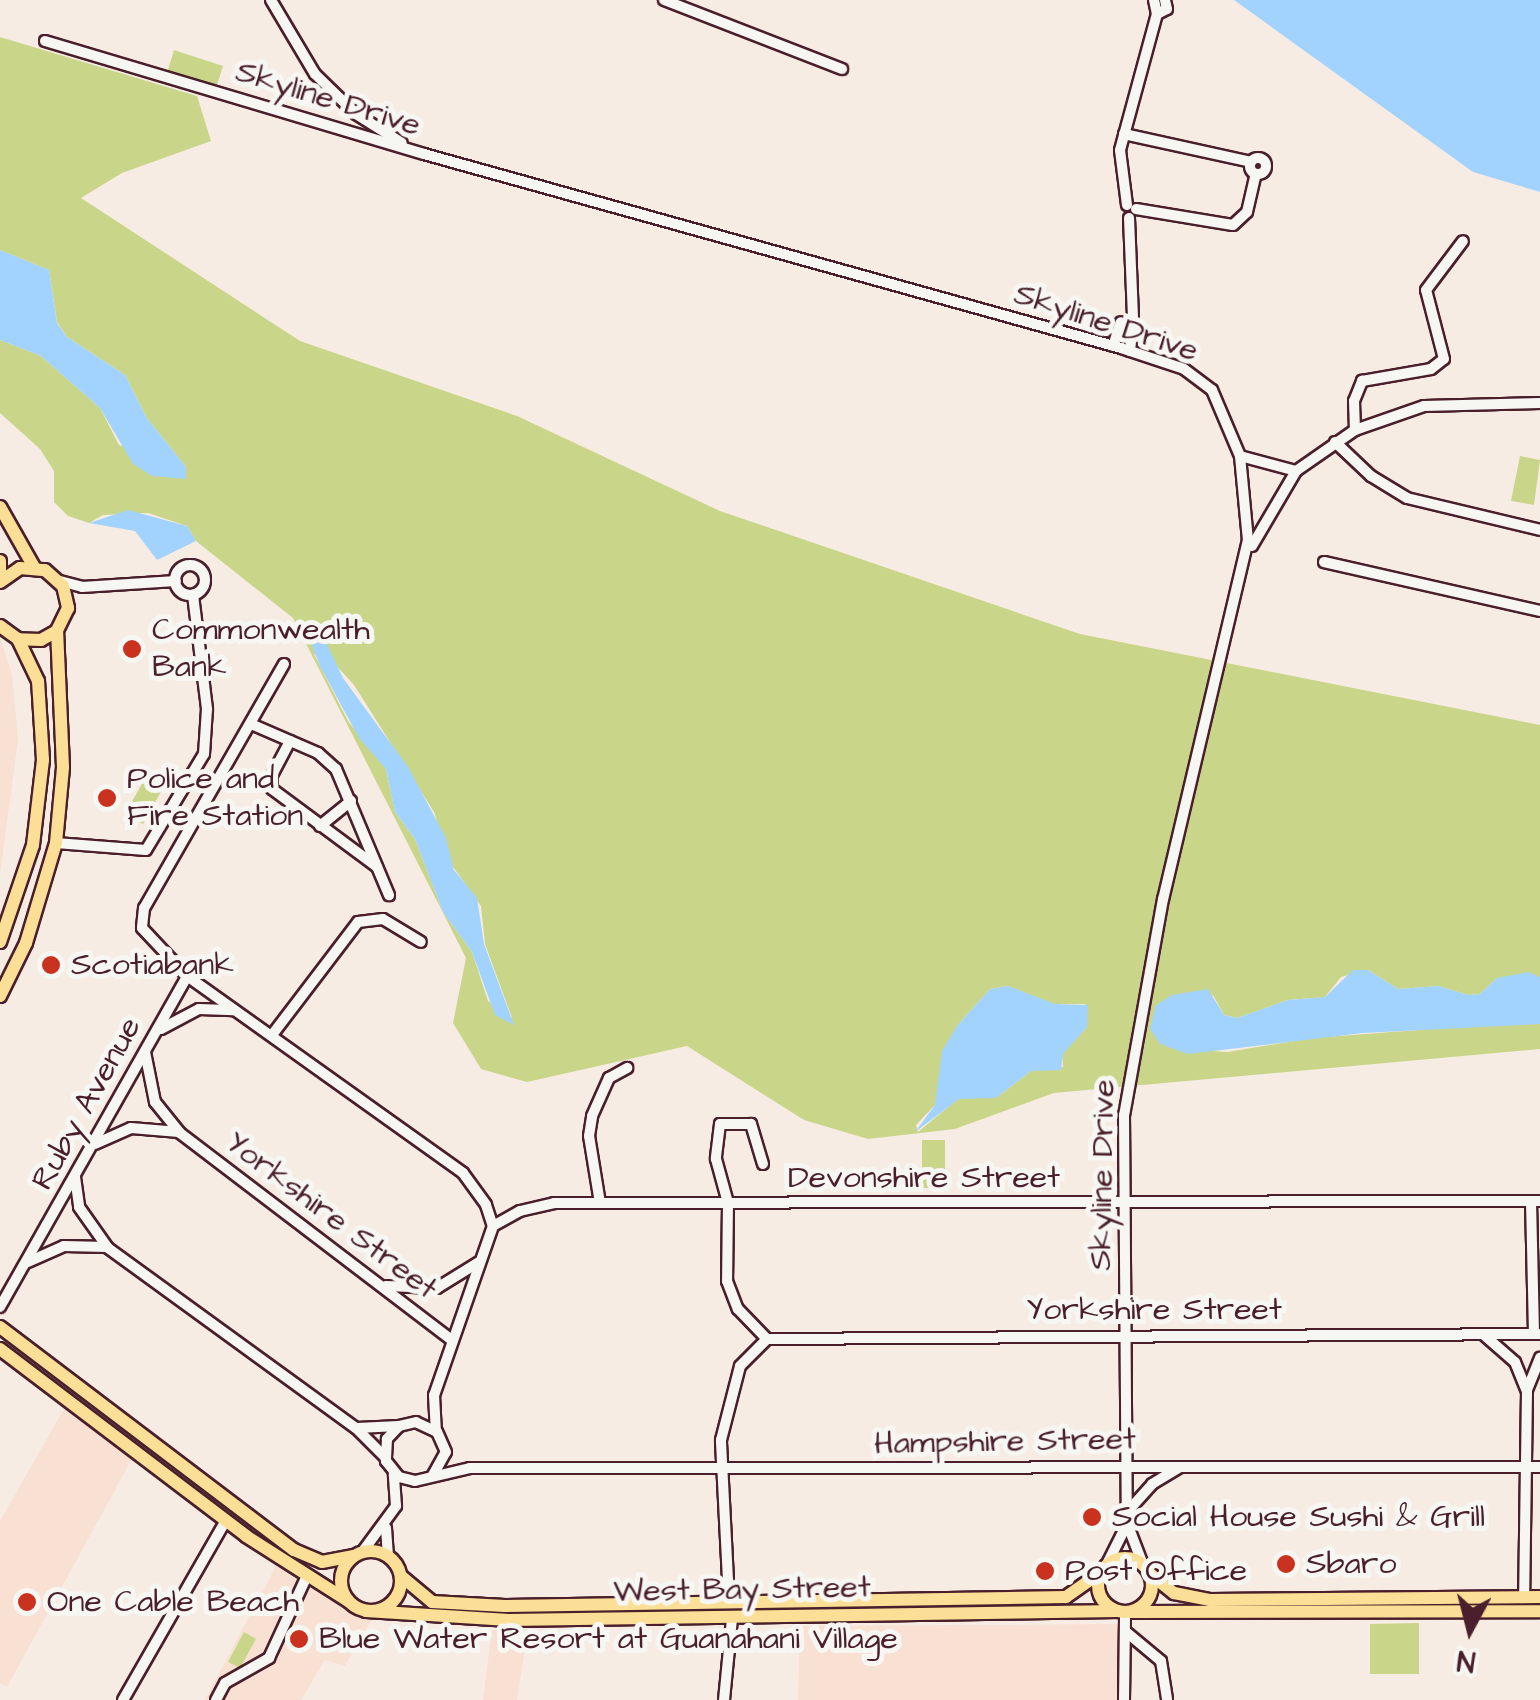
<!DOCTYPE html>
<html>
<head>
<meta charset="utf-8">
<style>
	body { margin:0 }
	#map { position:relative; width:1540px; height:1700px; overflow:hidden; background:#f7ece4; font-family:"Architects Daughter",sans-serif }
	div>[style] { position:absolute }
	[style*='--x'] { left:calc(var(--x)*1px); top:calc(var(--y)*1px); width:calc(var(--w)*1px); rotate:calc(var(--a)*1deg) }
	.built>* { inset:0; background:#f8e0d3 }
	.green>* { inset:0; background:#c9d689 }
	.water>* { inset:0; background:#a2d3fe }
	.roads { filter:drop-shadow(2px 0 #4a1f2b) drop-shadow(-2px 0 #4a1f2b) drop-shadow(0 2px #4a1f2b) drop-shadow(0 -2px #4a1f2b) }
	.minor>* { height:10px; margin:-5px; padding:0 5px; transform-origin:5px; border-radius:5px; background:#f6f6f2 }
	.minor>.ring { margin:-5px; padding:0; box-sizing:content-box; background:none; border:10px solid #f6f6f2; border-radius:50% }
	.major>* { height:12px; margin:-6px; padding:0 6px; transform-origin:6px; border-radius:6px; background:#fbdf96 }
	.major>.ring { margin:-6px; padding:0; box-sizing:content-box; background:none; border:12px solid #fbdf96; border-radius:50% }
	.dots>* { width:28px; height:28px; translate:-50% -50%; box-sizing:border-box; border:5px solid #f6f6f2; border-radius:50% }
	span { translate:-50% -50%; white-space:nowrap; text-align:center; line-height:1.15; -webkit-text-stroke:10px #f6f6f2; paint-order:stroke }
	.street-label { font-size:32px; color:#4a1f2b }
	.poi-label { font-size:32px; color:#4a1f2b }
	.left { translate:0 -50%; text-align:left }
	.north { position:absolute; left:1420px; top:1580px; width:100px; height:100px; -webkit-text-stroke:8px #f6f6f2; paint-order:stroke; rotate:187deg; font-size:28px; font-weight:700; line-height:40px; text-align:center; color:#4a1f2b }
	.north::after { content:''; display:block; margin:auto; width:35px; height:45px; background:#4a1f2b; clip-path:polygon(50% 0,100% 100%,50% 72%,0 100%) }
</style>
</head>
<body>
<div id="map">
	<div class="built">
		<i style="clip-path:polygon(0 637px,12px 675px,18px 739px,0 874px)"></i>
		<i style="clip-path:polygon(65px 1407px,133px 1457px,7px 1687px,0 1683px,0 1521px)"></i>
		<i style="clip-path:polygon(276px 1566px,350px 1613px,372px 1619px,345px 1666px,325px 1660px,301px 1700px,205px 1700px)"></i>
		<i style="clip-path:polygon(1123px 1624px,1121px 1700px,798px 1700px,800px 1626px)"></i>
		<i style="clip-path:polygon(528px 1629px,517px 1700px,483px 1700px,492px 1630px)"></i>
	</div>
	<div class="green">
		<i style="clip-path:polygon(evenodd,0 37px,197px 96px,211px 141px,122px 173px,81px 198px,300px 341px,517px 416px,720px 511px,1080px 634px,1540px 725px,1540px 977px,1497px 978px,1480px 994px,1468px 995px,1438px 986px,1398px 989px,1368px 970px,1341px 977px,1325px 997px,1288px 1000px,1237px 1018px,1224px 1015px,1213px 995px,1172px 1048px,1227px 1052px,1312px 1038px,1524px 1022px,1540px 1024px,1540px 1049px,1054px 1093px,955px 1129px,868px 1139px,804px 1120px,687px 1046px,527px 1082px,481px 1069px,453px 1023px,466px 958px,293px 618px,196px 541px,187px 526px,148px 513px,103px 515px,89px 523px,68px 516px,54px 502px,54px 471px,40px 449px,0 413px,0 340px,41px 356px,100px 408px,119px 445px,186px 467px,146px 417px,125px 375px,67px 337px,57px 322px,49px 270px,0 250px,0 37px,314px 654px,333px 662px,354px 685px,434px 812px,451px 864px,481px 906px,485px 944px,512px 1018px,488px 1001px,472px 952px,443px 912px,415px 839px,395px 812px,386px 769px,348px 721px,314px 654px,0 37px,1008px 986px,1054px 1004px,1085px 1004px,1087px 1027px,1062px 1054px,1063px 1067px,1031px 1071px,996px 1098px,959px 1098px,918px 1132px,916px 1125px,935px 1105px,957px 1026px,990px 989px,1008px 986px)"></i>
		<i style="clip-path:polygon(174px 50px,223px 66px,216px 88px,167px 73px)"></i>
		<i style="clip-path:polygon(1520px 456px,1540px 460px,1534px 505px,1511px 501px)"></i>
		<i style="clip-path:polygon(144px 780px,162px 790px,143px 824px,125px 814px)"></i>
		<i style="clip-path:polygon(922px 1140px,945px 1140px,945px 1188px,922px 1188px)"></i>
		<i style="clip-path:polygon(1419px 1623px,1419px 1674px,1370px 1674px,1370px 1624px)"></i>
		<i style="clip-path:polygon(244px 1632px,256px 1639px,240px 1668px,228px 1662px)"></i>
	</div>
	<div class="water">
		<i style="clip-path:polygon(1234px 0,1540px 0,1540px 192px,1473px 172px)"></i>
		<i style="clip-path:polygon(0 250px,49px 270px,57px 323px,67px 337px,125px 375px,146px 417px,186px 467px,186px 479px,152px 476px,133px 464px,100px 408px,41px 356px,0 340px)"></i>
		<i style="clip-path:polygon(128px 510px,187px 526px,196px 541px,157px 560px,135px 531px,89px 523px)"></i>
		<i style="clip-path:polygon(323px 636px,343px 678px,408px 767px,446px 838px,454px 870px,477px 898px,484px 944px,514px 1025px,495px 1015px,472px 952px,443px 912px,415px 839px,395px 812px,386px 769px,359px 738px,320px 666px,311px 643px)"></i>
		<i style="clip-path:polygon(1353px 970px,1368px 970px,1398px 989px,1438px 986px,1468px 995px,1480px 994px,1497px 978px,1528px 972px,1540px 977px,1540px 1024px,1363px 1033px,1188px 1054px,1160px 1044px,1150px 1029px,1156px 1005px,1172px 995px,1208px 989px,1224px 1015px,1237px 1018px,1288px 1000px,1325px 997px)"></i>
		<i style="clip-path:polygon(1008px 986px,1055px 1004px,1088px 1005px,1087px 1027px,1063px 1054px,1061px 1070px,1031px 1071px,996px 1098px,959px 1099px,915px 1132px,935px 1105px,942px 1051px,957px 1026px,990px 989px)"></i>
	</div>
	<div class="roads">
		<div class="minor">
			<i style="--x:271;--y:0;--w:86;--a:59.3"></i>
			<i style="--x:315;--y:74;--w:57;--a:44.3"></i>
			<i style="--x:356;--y:114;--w:54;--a:32.2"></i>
			<i style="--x:664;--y:0;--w:191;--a:21.2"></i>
			<i style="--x:1154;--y:0;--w:14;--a:78"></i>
			<i style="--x:1157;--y:14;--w:11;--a:-27"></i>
			<i style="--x:1167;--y:9;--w:9;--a:-103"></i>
			<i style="--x:45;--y:41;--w:395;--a:16.6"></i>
			<i style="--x:424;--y:154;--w:723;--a:15.55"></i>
			<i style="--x:1121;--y:348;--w:66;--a:18.4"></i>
			<i style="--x:1184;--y:369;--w:35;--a:37"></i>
			<i style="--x:1212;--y:390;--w:72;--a:67"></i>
			<i style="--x:1240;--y:456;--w:84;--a:84.6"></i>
			<i style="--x:1248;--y:540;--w:369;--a:103.3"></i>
			<i style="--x:1163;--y:899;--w:219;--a:100.2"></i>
			<i style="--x:1124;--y:1115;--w:408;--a:89.6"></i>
			<i style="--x:1127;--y:1523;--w:45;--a:69.1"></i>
			<i style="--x:1124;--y:134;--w:130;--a:12.4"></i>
			<i class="ring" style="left:1250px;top:158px;width:6px;height:6px"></i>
			<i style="--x:1127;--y:205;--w:55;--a:-97.3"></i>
			<i style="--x:1120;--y:150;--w:141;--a:-74.8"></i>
			<i style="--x:1136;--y:209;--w:98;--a:9.4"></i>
			<i style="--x:1233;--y:225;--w:19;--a:-43"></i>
			<i style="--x:1247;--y:212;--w:39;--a:-77"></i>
			<i style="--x:1129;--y:218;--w:99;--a:87.7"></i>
			<i style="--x:1113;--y:346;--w:25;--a:-72"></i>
			<i style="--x:1130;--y:351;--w:28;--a:-84"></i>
			<i style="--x:1355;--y:430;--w:29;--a:-92"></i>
			<i style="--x:1354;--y:401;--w:22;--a:-68"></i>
			<i style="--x:1362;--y:381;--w:70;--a:-9.9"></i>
			<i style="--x:1431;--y:369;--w:16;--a:-38"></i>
			<i style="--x:1444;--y:359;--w:71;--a:-104.6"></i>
			<i style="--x:1426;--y:290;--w:61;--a:-52.9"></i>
			<i style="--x:1335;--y:442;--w:50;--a:43.4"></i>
			<i style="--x:1371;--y:476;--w:42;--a:31.4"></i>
			<i style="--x:1407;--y:498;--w:137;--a:13.5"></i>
			<i style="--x:1240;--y:456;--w:58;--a:15"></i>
			<i style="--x:1252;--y:546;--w:87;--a:-59.6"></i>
			<i style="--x:1296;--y:471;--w:72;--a:-34.8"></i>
			<i style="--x:1355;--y:430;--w:73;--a:-19.2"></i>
			<i style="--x:1424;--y:406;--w:116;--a:-1.5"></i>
			<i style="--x:1324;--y:562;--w:221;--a:12.8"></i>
			<i class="ring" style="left:175px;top:565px;width:20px;height:20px"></i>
			<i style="--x:60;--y:581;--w:23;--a:15"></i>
			<i style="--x:82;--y:587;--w:94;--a:-3.7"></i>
			<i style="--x:284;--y:664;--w:281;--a:119.8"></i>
			<i style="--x:144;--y:908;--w:20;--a:96"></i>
			<i style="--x:142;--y:928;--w:66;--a:46.8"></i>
			<i style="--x:187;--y:976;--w:339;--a:35.5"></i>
			<i style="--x:463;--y:1173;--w:39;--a:54"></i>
			<i style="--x:486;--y:1205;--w:22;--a:72"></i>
			<i style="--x:493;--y:1226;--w:179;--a:109.2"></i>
			<i style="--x:434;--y:1395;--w:34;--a:87"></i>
			<i style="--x:251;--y:724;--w:73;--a:23.4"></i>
			<i style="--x:318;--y:753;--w:24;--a:42"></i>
			<i style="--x:336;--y:769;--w:137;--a:67.2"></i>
			<i style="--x:290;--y:741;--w:41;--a:117.8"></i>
			<i style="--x:271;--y:777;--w:12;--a:85"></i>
			<i style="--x:272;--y:789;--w:131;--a:36.6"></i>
			<i style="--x:320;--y:826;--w:40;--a:-39"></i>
			<i style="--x:56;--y:843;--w:90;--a:4.4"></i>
			<i style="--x:146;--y:850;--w:112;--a:-58.9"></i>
			<i style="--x:204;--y:754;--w:45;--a:-86.2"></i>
			<i style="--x:207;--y:709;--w:115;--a:-97"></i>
			<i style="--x:161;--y:1029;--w:43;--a:-27.8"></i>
			<i style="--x:199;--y:1009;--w:35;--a:2"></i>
			<i style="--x:272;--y:1035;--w:142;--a:-52.7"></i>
			<i style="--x:358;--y:922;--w:25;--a:-7"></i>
			<i style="--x:383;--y:919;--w:44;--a:31.2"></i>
			<i style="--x:145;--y:1052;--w:51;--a:78.7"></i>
			<i style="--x:155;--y:1102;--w:40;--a:51"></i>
			<i style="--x:180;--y:1133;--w:342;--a:37.3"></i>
			<i style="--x:95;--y:1144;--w:39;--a:-24"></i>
			<i style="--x:131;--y:1128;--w:48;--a:4.8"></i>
			<i style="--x:763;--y:1164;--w:42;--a:-106.7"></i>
			<i style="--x:751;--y:1124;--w:31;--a:180"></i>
			<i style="--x:720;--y:1124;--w:35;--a:97"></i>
			<i style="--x:716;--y:1159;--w:46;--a:74.7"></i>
			<i style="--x:728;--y:1203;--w:78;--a:90.7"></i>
			<i style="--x:727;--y:1281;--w:30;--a:69"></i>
			<i style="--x:738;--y:1309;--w:42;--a:46"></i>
			<i style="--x:75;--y:1177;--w:30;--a:82"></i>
			<i style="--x:79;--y:1207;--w:50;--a:54.7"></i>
			<i style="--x:108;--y:1248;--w:306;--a:36"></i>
			<i style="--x:356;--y:1428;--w:41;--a:45"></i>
			<i style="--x:1531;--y:1201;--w:133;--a:88.7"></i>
			<i style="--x:600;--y:1203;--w:68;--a:-99.3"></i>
			<i style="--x:589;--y:1136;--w:20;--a:-81"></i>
			<i style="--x:592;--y:1116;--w:42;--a:-65.9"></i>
			<i style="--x:609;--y:1078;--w:21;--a:-29"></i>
			<i style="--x:493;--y:1226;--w:31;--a:-29"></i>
			<i style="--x:520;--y:1211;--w:35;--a:-13"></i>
			<i style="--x:554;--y:1203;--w:986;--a:-0.12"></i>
			<i style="--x:28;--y:1262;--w:39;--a:-24"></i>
			<i style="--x:64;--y:1246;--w:43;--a:1.3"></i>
			<i style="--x:386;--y:1286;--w:51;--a:2.2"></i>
			<i style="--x:437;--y:1288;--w:49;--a:-31.8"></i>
			<i style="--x:0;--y:1307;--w:380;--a:-60.5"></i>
			<i style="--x:1484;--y:1335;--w:41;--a:41.1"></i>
			<i style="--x:1515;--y:1362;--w:31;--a:68"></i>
			<i style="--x:1527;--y:1391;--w:206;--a:90.8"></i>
			<i style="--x:1527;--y:1390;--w:35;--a:-68"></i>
			<i style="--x:357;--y:1428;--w:42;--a:-2.7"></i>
			<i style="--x:433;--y:1475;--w:26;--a:-61"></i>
			<i style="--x:446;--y:1452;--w:22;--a:-114"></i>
			<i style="--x:437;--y:1432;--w:23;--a:-155"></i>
			<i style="--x:416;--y:1422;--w:17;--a:167"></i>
			<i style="--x:399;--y:1426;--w:18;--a:133"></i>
			<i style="--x:387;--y:1439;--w:22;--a:93"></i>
			<i style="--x:386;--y:1461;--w:21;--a:51"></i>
			<i style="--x:399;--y:1477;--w:16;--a:14"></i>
			<i style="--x:415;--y:1481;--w:57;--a:-13.3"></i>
			<i style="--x:470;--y:1468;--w:1070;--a:-0.05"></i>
			<i style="--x:1128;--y:1511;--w:36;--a:-48"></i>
			<i style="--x:1152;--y:1484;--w:31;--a:-31"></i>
			<i style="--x:386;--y:1528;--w:27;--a:86"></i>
			<i style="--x:363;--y:1551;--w:56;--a:-53.7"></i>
			<i style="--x:396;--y:1506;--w:32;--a:-94"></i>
			<i style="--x:1106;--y:1566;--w:47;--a:-63.4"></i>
			<i style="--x:729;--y:1600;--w:160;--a:-92.9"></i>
			<i style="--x:721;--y:1440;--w:76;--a:-75.6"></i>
			<i style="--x:740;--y:1366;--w:38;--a:-45"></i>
			<i style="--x:767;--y:1339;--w:773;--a:-0.37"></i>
			<i style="--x:1125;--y:1631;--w:47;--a:39.8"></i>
			<i style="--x:1161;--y:1661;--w:39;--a:81"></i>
			<i style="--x:123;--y:1700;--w:207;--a:-60.2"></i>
			<i style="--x:216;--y:1700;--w:19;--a:-62"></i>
			<i style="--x:225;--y:1683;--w:51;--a:-29.6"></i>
			<i style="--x:269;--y:1658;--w:88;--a:-65.2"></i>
			<i style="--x:724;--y:1700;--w:82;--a:-84.4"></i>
			<i style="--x:1124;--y:1700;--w:88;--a:-89.3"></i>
		</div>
		<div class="major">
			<i style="--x:0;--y:507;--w:69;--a:60.5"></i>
			<i style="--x:0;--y:561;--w:20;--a:90"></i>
			<i style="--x:0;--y:582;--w:24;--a:-35"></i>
			<i style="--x:20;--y:568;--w:25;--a:5"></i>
			<i style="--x:45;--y:570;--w:24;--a:42"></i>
			<i style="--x:63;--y:586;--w:23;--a:77"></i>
			<i style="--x:68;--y:608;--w:25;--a:116"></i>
			<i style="--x:57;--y:631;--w:18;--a:151"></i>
			<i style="--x:41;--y:640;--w:23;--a:-178"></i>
			<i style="--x:18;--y:639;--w:22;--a:-144"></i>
			<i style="--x:0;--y:942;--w:102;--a:-71.2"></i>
			<i style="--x:33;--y:845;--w:86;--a:-83.3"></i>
			<i style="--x:43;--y:760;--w:79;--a:-93.6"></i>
			<i style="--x:38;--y:681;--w:47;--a:-115.5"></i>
			<i style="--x:0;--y:996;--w:59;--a:-63.9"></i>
			<i style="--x:26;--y:943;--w:104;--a:-73.3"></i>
			<i style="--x:56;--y:843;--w:76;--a:-84.7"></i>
			<i style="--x:63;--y:767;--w:136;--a:-92.5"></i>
			<i style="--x:0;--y:1327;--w:369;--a:37.2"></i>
			<i style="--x:294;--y:1550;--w:30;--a:23"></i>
			<i style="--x:322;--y:1562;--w:31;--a:-11"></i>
			<i style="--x:0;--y:1349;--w:309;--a:37.2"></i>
			<i style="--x:246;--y:1536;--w:121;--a:32.5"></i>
			<i class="ring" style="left:341px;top:1551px;width:48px;height:48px"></i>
			<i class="ring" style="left:1098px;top:1558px;width:42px;height:42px"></i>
			<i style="--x:1149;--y:1573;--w:32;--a:39"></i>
			<i style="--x:1174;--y:1593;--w:37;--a:11"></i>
			<i style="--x:1210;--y:1600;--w:330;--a:-0.5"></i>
			<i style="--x:401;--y:1576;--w:40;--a:40"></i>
			<i style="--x:432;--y:1602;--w:73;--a:3.1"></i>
			<i style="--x:505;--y:1606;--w:561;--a:-0.92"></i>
			<i style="--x:1066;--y:1597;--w:42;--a:-35.2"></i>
			<i style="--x:366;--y:1611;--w:143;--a:3.6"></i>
			<i style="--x:509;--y:1620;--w:609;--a:-0.85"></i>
			<i style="--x:1130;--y:1612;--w:410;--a:-0.1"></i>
		</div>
	</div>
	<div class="dots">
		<i style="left:132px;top:649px;background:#c8321e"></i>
		<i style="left:107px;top:798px;background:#c8321e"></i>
		<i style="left:51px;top:965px;background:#c8321e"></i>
		<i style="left:1092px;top:1517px;background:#c8321e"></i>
		<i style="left:1286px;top:1564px;background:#c8321e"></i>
		<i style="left:1045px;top:1571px;background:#c8321e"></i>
		<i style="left:27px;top:1602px;background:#c8321e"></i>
		<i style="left:299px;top:1639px;background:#c8321e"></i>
	</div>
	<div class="street-label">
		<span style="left:328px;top:99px;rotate:17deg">Skyline Drive</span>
		<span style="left:1106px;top:323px;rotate:18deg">Skyline Drive</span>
		<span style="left:87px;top:1104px;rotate:-61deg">Ruby Avenue</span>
		<span style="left:1103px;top:1175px;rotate:-89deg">Skyline Drive</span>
		<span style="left:924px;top:1178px">Devonshire Street</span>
		<span style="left:331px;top:1216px;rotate:37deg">Yorkshire Street</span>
		<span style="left:1154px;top:1310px">Yorkshire Street</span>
		<span style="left:1005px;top:1442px;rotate:-1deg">Hampshire Street</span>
		<span style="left:742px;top:1590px;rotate:-1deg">West Bay Street</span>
	</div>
	<div class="poi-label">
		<span class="left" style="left:152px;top:649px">Commonwealth<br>Bank</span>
		<span class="left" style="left:127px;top:798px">Police and<br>Fire Station</span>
		<span class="left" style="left:71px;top:965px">Scotiabank</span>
		<span class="left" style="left:1112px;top:1517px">Social House Sushi &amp; Grill</span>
		<span class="left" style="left:1306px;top:1564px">Sbaro</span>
		<span class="left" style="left:1065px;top:1571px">Post Office</span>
		<span class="left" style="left:47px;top:1602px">One Cable Beach</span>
		<span class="left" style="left:319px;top:1639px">Blue Water Resort at Guanahani Village</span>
	</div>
	<div class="north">N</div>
</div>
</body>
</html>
